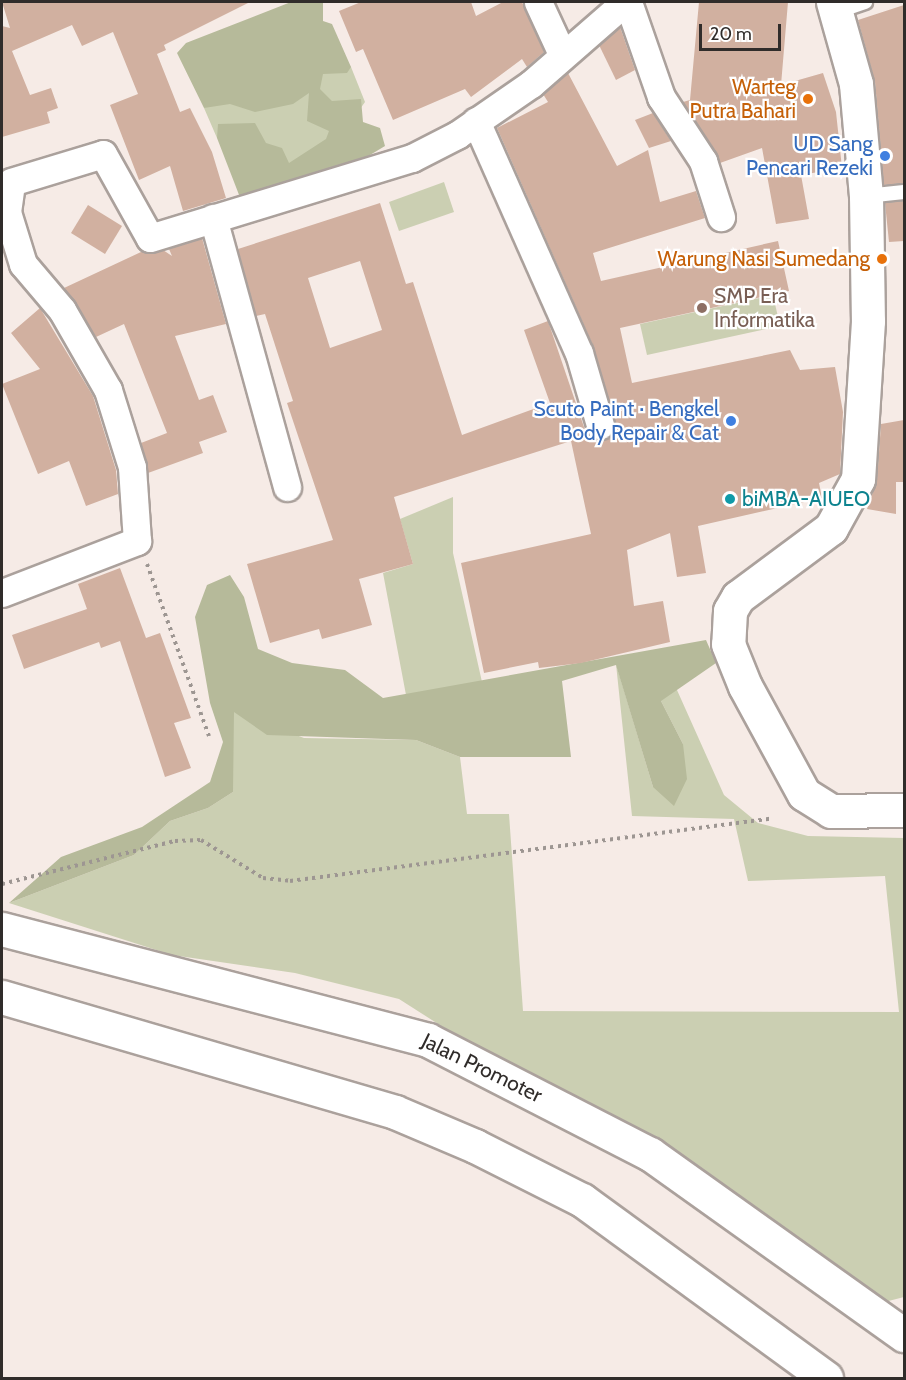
<!DOCTYPE html>
<html>
<head>
<meta charset="utf-8">
<style>
	body { margin:0 }
	#map { position:relative; width:906px; height:1380px; overflow:hidden; background:#f6ebe6; font-family:Cabin,sans-serif }
	div>[style] { position:absolute }
	[style*='--x'] { left:calc(var(--x)*1px); top:calc(var(--y)*1px); width:calc(var(--w)*1px); rotate:calc(var(--a)*1deg) }
	.green>* { inset:0; background:#cbcfb2 }
	.forest>* { inset:0; background:#b6ba9a }
	.building>* { inset:0; background:#d1b0a0 }
	.path>* { height:4px; margin-top:-2px; transform-origin:0; background:repeating-linear-gradient(90deg,#9d9692 0 3px,transparent 0 7.5px) }
	.roads { filter:drop-shadow(2px 0 #aba19c) drop-shadow(-2px 0 #aba19c) drop-shadow(0 2px #aba19c) drop-shadow(0 -2px #aba19c) }
	.service>* { height:14px; margin:-7px; padding:0 7px; transform-origin:7px; border-radius:7px; background:#fff }
	.minor>* { height:27px; margin:-13.5px; padding:0 13.5px; transform-origin:13.5px; border-radius:13.5px; background:#fff }
	.tertiary>* { height:33px; margin:-16.5px; padding:0 16.5px; transform-origin:16.5px; border-radius:16.5px; background:#fff }
	.dots>* { width:16px; height:16px; translate:-50% -50%; box-sizing:border-box; border:3px solid #fff; border-radius:50% }
	span { translate:-50% -50%; white-space:nowrap; text-align:center; line-height:1.15; -webkit-text-stroke:4.5px #fff; paint-order:stroke }
	.food-label { font-size:21px; color:#c56008 }
	.right { translate:-100% -50%; text-align:right }
	.shop-label { font-size:21px; color:#366cbe }
	.education-label { font-size:21px; color:#785e54 }
	.left { translate:0 -50%; text-align:left }
	.culture-label { font-size:21px; color:#0d838f }
	.street-label { font-size:21px; color:#302c2a }
	.frame { position:absolute; inset:0; border:3px solid #302c2a; pointer-events:none }
	.scale { position:absolute; left:699px; top:24px; width:82px; height:27px; box-sizing:border-box; border:3px solid #302c2a; border-top:0; padding-left:8px; font-size:18px; line-height:21px; white-space:nowrap; color:#302c2a; -webkit-text-stroke:4px #fff; paint-order:stroke }
</style>
</head>
<body>
<div id="map">
	<div class="green">
		<i style="clip-path:polygon(341px 58px,351px 67px,365px 102px,338px 140px,285px 172px,242px 132px,217px 138px,204px 108px,267px 67px)"></i>
		<i style="clip-path:polygon(444px 182px,454px 212px,399px 231px,389px 202px)"></i>
		<i style="clip-path:polygon(773px 295px,780px 326px,647px 355px,640px 324px)"></i>
		<i style="clip-path:polygon(453px 497px,453px 553px,482px 682px,406px 695px,383px 573px,413px 564px,400px 519px)"></i>
		<i style="clip-path:polygon(664px 661px,724px 795px,758px 823px,808px 836px,904px 838px,904px 1297px,877px 1304px,399px 999px,295px 973px,172px 955px,9px 903px,134px 855px,170px 821px,208px 808px,233px 792px,233px 711px,304px 738px,416px 740px,460px 757px,467px 814px,509px 814px,523px 1011px,899px 1012px,885px 876px,748px 881px,734px 819px,632px 816px,616px 664px,653px 787px,683px 744px,661px 701px)"></i>
	</div>
	<div class="forest">
		<i style="clip-path:polygon(291px 2px,323px 2px,323px 21px,332px 24px,351px 67px,347px 73px,323px 74px,320px 89px,332px 101px,361px 99px,363px 122px,380px 128px,385px 146px,365px 158px,241px 200px,217px 138px,218px 124px,255px 123px,266px 143px,282px 148px,289px 163px,326px 139px,329px 131px,307px 121px,309px 93px,293px 104px,255px 112px,230px 104px,204px 108px,177px 53px,186px 43px)"></i>
		<i style="clip-path:polygon(230px 575px,244px 597px,258px 649px,292px 663px,345px 670px,383px 698px,706px 640px,716px 663px,661px 701px,683px 744px,687px 779px,674px 806px,653px 787px,616px 665px,562px 681px,571px 757px,460px 757px,416px 740px,267px 735px,234px 712px,233px 792px,208px 808px,170px 821px,134px 855px,9px 903px,61px 857px,142px 827px,210px 782px,223px 742px,210px 703px,195px 617px,207px 585px)"></i>
	</div>
	<div class="building">
		<i style="clip-path:polygon(2px 2px,250px 2px,164px 45px,166px 50px,157px 54px,180px 112px,190px 108px,212px 152px,226px 198px,183px 211px,170px 166px,139px 180px,110px 105px,138px 94px,113px 32px,82px 46px,72px 25px,12px 51px,30px 95px,51px 88px,58px 108px,47px 112px,50px 123px,2px 137px,2px 26px,10px 28px)"></i>
		<i style="clip-path:polygon(361px 2px,471px 2px,476px 16px,503px 2px,522px 2px,544px 52px,527px 67px,522px 59px,471px 97px,465px 89px,393px 120px,363px 49px,356px 52px,339px 11px)"></i>
		<i style="clip-path:polygon(699px 2px,788px 2px,781px 85px,823px 73px,836px 112px,842px 168px,801px 175px,809px 219px,776px 224px,762px 148px,720px 163px,683px 102px,690px 100px)"></i>
		<i style="clip-path:polygon(904px 5px,904px 183px,884px 185px,875px 82px,858px 20px)"></i>
		<i style="clip-path:polygon(620px 27px,635px 70px,616px 80px,599px 45px)"></i>
		<i style="clip-path:polygon(evenodd,568px 73px,617px 166px,648px 150px,660px 202px,696px 191px,705px 218px,593px 253px,601px 281px,778px 241px,789px 291px,620px 328px,632px 383px,790px 350px,800px 370px,835px 367px,843px 412px,840px 474px,819px 483px,822px 498px,698px 526px,706px 573px,677px 577px,670px 533px,627px 550px,634px 606px,663px 601px,670px 642px,581px 663px,539px 668px,538px 662px,484px 673px,461px 563px,591px 534px,571px 441px,394px 497px,413px 564px,359px 579px,372px 625px,322px 639px,319px 629px,270px 643px,247px 564px,333px 540px,287px 403px,293px 401px,265px 314px,256px 316px,238px 249px,380px 203px,406px 284px,413px 282px,462px 435px,550px 403px,524px 330px,548px 321px,585px 430px,596px 440px,605px 440px,615px 421px,594px 348px,497px 128px,548px 102px,543px 94px,568px 73px,360px 261px,382px 330px,330px 348px,308px 278px,360px 261px)"></i>
		<i style="clip-path:polygon(653px 113px,671px 141px,649px 148px,635px 120px)"></i>
		<i style="clip-path:polygon(904px 201px,904px 241px,889px 242px,885px 203px)"></i>
		<i style="clip-path:polygon(88px 205px,122px 226px,105px 254px,71px 233px)"></i>
		<i style="clip-path:polygon(202px 238px,226px 324px,175px 336px,199px 400px,213px 395px,227px 432px,199px 442px,203px 453px,148px 473px,141px 443px,167px 433px,124px 324px,96px 337px,64px 288px,141px 252px,163px 250px,172px 256px,169px 249px)"></i>
		<i style="clip-path:polygon(40px 308px,93px 396px,116px 470px,118px 494px,86px 506px,69px 461px,38px 474px,2px 384px,40px 369px,11px 333px)"></i>
		<i style="clip-path:polygon(904px 420px,904px 482px,896px 482px,896px 514px,867px 509px,877px 480px,881px 424px)"></i>
		<i style="clip-path:polygon(120px 568px,146px 638px,160px 633px,191px 718px,174px 723px,191px 768px,165px 777px,120px 641px,101px 648px,99px 642px,24px 669px,12px 635px,87px 609px,78px 584px)"></i>
	</div>
	<div class="path">
		<i style="--x:147;--y:564;--w:183;--a:70.2"></i>
		<i style="--x:2;--y:884;--w:178;--a:-14"></i>
		<i style="--x:175;--y:841;--w:26;--a:-2"></i>
		<i style="--x:201;--y:840;--w:73;--a:31.5"></i>
		<i style="--x:263;--y:878;--w:27;--a:6"></i>
		<i style="--x:290;--y:881;--w:484;--a:-7.4"></i>
	</div>
	<div class="roads">
		<div class="service">
			<i style="--x:836;--y:12;--w:31;--a:-19"></i>
			<i style="--x:866;--y:196;--w:38;--a:-6"></i>
		</div>
		<div class="minor">
			<i style="--x:538;--y:2;--w:57;--a:65.2"></i>
			<i style="--x:628;--y:2;--w:101;--a:70.8"></i>
			<i style="--x:661;--y:97;--w:77;--a:56.7"></i>
			<i style="--x:703;--y:161;--w:59;--a:72.2"></i>
			<i style="--x:476;--y:121;--w:254;--a:66.1"></i>
			<i style="--x:579;--y:353;--w:75;--a:73.7"></i>
			<i style="--x:213;--y:218;--w:279;--a:74.6"></i>
			<i style="--x:2;--y:593;--w:145;--a:-21.1"></i>
			<i style="--x:137;--y:541;--w:74;--a:-93.9"></i>
			<i style="--x:132;--y:467;--w:81;--a:-107.3"></i>
			<i style="--x:108;--y:390;--w:92;--a:-119.9"></i>
			<i style="--x:62;--y:310;--w:60;--a:-130.3"></i>
			<i style="--x:23;--y:264;--w:54;--a:-107.1"></i>
			<i style="--x:7;--y:212;--w:30;--a:-82"></i>
			<i style="--x:11;--y:182;--w:96;--a:-16.9"></i>
			<i style="--x:103;--y:154;--w:96;--a:60.8"></i>
			<i style="--x:150;--y:238;--w:274;--a:-17"></i>
			<i style="--x:412;--y:158;--w:51;--a:-27.1"></i>
			<i style="--x:457;--y:135;--w:90;--a:-34.6"></i>
			<i style="--x:531;--y:84;--w:125;--a:-41.1"></i>
		</div>
		<div class="tertiary">
			<i style="--x:833;--y:2;--w:85;--a:74.3"></i>
			<i style="--x:856;--y:84;--w:112;--a:84.9"></i>
			<i style="--x:866;--y:196;--w:125;--a:89.1"></i>
			<i style="--x:868;--y:321;--w:158;--a:93.6"></i>
			<i style="--x:858;--y:479;--w:56;--a:118.9"></i>
			<i style="--x:831;--y:528;--w:116;--a:143.4"></i>
			<i style="--x:738;--y:597;--w:16;--a:120"></i>
			<i style="--x:730;--y:611;--w:33;--a:93"></i>
			<i style="--x:728;--y:644;--w:45;--a:68"></i>
			<i style="--x:745;--y:686;--w:123;--a:61.4"></i>
			<i style="--x:804;--y:794;--w:32;--a:32"></i>
			<i style="--x:831;--y:811;--w:73;--a:-0.8"></i>
			<i style="--x:2;--y:929;--w:440;--a:14.6"></i>
			<i style="--x:428;--y:1040;--w:250;--a:27.2"></i>
			<i style="--x:650;--y:1154;--w:312;--a:35.5"></i>
			<i style="--x:2;--y:997;--w:409;--a:16.3"></i>
			<i style="--x:395;--y:1112;--w:87;--a:23"></i>
			<i style="--x:475;--y:1146;--w:120;--a:26.8"></i>
			<i style="--x:582;--y:1200;--w:302;--a:36.1"></i>
		</div>
	</div>
	<div class="dots">
		<i style="left:808px;top:99px;background:#e8710a"></i>
		<i style="left:885px;top:156px;background:#3f7fe0"></i>
		<i style="left:882px;top:259px;background:#e8710a"></i>
		<i style="left:702px;top:308px;background:#8d6e63"></i>
		<i style="left:731px;top:421px;background:#3f7fe0"></i>
		<i style="left:730px;top:499px;background:#0f9aa8"></i>
	</div>
	<div class="food-label">
		<span class="right" style="left:796px;top:99px">Warteg<br>Putra Bahari</span>
		<span class="right" style="left:870px;top:259px">Warung Nasi Sumedang</span>
	</div>
	<div class="shop-label">
		<span class="right" style="left:873px;top:156px">UD Sang<br>Pencari Rezeki</span>
		<span class="right" style="left:719px;top:421px">Scuto Paint · Bengkel<br>Body Repair &amp; Cat</span>
	</div>
	<div class="education-label">
		<span class="left" style="left:714px;top:308px">SMP Era<br>Informatika</span>
	</div>
	<div class="culture-label">
		<span class="left" style="left:742px;top:499px">biMBA-AIUEO</span>
	</div>
	<div class="street-label">
		<span style="left:482px;top:1068px;rotate:26deg">Jalan Promoter</span>
	</div>
	<div class="frame"></div>
	<div class="scale">20 m</div>
</div>
</body>
</html>
